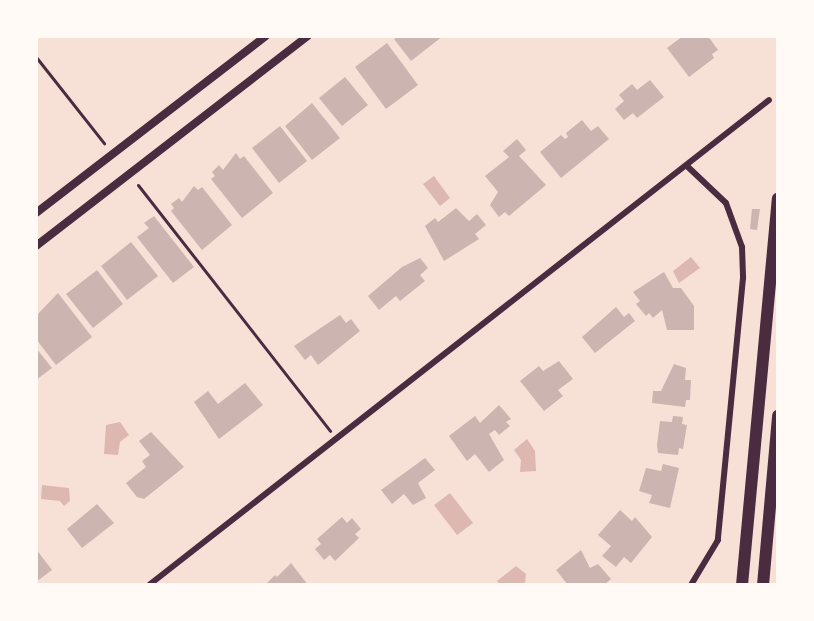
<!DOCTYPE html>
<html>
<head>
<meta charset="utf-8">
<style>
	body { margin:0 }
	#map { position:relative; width:814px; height:621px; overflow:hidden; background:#f7e1d7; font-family:"Noto Sans",sans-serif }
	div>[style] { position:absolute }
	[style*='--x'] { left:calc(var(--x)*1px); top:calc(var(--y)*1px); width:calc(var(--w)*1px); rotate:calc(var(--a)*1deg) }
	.water>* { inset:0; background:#dcb8b0 }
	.building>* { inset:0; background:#ccb4b1 }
	.path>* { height:3px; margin:-1.5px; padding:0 1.5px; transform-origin:1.5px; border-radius:1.5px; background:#4a2c40 }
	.minor>* { height:6px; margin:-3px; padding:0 3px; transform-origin:3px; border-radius:3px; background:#4a2c40 }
	.tertiary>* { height:8px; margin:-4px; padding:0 4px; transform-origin:4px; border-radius:4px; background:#4a2c40 }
	.motorway>* { height:12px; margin:-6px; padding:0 6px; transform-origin:6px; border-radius:6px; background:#4a2c40 }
	span { translate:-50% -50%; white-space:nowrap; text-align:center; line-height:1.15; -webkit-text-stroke:4.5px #fffaf5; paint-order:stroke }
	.frame { position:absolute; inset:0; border:38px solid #fffaf5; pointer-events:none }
</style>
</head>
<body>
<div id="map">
	<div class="water">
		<i style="clip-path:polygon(434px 176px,450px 198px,440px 206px,423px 184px)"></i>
		<i style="clip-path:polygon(691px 257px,700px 268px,679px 283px,673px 271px)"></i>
		<i style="clip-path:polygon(120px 422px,129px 435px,120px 442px,118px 455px,104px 454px,106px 425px)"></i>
		<i style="clip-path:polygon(527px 439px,535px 451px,536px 471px,520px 472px,521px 460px,514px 450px)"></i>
		<i style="clip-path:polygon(42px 485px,69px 488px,70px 501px,64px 506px,60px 501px,41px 499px)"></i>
		<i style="clip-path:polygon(450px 493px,473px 523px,457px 535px,434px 505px)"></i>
		<i style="clip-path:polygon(516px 566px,526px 574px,525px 583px,500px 585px,497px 581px)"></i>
	</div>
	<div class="building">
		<i style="clip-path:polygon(398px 36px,443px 36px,411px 61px,394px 39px)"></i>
		<i style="clip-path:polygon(683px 36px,708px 36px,718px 50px,712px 54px,714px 58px,689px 77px,667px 48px)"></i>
		<i style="clip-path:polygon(387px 43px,418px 85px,386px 109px,355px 67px)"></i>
		<i style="clip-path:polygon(345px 77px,368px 105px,342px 126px,319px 98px)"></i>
		<i style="clip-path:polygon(650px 80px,664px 97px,637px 118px,633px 113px,624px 120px,615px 109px,624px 101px,619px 95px,632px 84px,637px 90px)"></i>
		<i style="clip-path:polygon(312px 103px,340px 138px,312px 160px,285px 126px)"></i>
		<i style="clip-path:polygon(582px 120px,591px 131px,598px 126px,609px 139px,561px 178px,540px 152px,561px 135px,565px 139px,568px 137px,566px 133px)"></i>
		<i style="clip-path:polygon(280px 126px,307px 161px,279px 183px,252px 148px)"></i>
		<i style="clip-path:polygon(517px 139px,526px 150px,519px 156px,546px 185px,509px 216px,505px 212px,499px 217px,490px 205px,498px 192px,485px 176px,509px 157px,503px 151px)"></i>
		<i style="clip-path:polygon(236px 153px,240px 159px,244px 156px,273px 193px,242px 218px,211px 179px,215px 176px,212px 172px,219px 165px,223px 170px)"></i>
		<i style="clip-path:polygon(194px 186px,198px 190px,202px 187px,232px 225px,202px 250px,171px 211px,174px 208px,171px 204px,179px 198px,182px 202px)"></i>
		<i style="clip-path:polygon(456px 208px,469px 221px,477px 214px,486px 225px,475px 234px,479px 239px,444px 261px,425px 226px,435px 218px,438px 222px)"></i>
		<i style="clip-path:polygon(752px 209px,760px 209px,757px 230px,750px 229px)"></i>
		<i style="clip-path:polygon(154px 216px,194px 267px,173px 283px,137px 237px,149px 228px,144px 223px)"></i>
		<i style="clip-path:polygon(131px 242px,158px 276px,127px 300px,101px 266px)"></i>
		<i style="clip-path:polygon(420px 258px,428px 268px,420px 275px,425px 281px,400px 301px,396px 296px,379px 310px,368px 296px,402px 267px)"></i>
		<i style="clip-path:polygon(97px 270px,123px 304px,93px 328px,66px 294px)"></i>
		<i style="clip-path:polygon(664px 272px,673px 288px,681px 288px,694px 306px,694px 330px,667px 330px,662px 310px,653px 318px,649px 313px,646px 316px,636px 304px,640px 301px,633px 292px)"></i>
		<i style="clip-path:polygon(58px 293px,92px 337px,56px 365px,36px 339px,36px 316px)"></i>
		<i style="clip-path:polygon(616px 307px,624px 317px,629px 313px,635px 321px,595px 353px,582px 337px)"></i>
		<i style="clip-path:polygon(340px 315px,346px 323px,351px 319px,360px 331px,318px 365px,311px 355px,305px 360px,294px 346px)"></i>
		<i style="clip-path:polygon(36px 348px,52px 368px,36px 380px)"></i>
		<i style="clip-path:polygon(559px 361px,573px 379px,558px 390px,563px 396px,544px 411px,520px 381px,539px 366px,543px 371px)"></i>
		<i style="clip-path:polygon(674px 364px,686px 368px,685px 380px,691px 380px,690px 400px,686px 400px,685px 407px,652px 403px,653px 391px,661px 391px)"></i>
		<i style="clip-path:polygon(245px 383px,263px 405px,219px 439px,194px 402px,208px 391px,218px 404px)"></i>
		<i style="clip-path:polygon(499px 405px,511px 419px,506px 422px,510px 426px,499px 435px,495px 430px,489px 434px,504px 460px,489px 472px,475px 454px,467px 461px,449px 436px,475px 416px,480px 423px)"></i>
		<i style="clip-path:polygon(673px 416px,683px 417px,682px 424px,687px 425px,683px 449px,679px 448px,678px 455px,658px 453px,657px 445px,660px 421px,672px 422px)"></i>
		<i style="clip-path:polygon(151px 432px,184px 467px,144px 499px,137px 497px,126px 483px,146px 467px,142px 461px,150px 455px,139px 441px)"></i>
		<i style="clip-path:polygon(425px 458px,435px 470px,418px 483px,426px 498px,413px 505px,404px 494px,392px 504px,381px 490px)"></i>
		<i style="clip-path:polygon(663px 464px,679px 468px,670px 508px,649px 503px,652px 495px,639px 491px,646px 468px,661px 471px)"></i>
		<i style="clip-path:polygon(97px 504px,114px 523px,82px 548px,67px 529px)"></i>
		<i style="clip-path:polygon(620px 510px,632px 521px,635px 517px,652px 537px,631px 563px,624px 557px,616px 567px,602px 556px,611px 546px,598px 535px)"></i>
		<i style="clip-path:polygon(342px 517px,347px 523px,352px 518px,361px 529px,355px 534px,359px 538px,335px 561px,330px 555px,324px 560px,315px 549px,321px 544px,317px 539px)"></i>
		<i style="clip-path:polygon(36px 549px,52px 570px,36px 582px)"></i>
		<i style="clip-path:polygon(581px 550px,590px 568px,598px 564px,611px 579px,604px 585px,568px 585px,556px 570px)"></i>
		<i style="clip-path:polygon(291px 563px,308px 585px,265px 585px,275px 575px,277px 577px)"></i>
	</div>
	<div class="path">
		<i style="--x:36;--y:57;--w:110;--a:51.7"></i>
		<i style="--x:138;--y:185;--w:312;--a:52"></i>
	</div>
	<div class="minor">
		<i style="--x:688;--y:167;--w:52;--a:43.5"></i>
		<i style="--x:726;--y:203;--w:47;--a:70"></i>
		<i style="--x:742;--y:247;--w:31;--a:88"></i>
		<i style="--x:743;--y:278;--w:263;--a:95.5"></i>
		<i style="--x:718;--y:540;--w:52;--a:121"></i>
		<i style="--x:149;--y:585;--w:787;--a:-38.03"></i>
	</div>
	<div class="tertiary">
		<i style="--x:36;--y:213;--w:290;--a:-37.6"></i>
		<i style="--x:36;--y:246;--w:344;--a:-37.7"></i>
	</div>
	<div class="motorway">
		<i style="--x:742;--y:585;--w:388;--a:-84.7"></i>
		<i style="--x:763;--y:585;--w:170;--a:-84.9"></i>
	</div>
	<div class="frame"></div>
</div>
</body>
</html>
